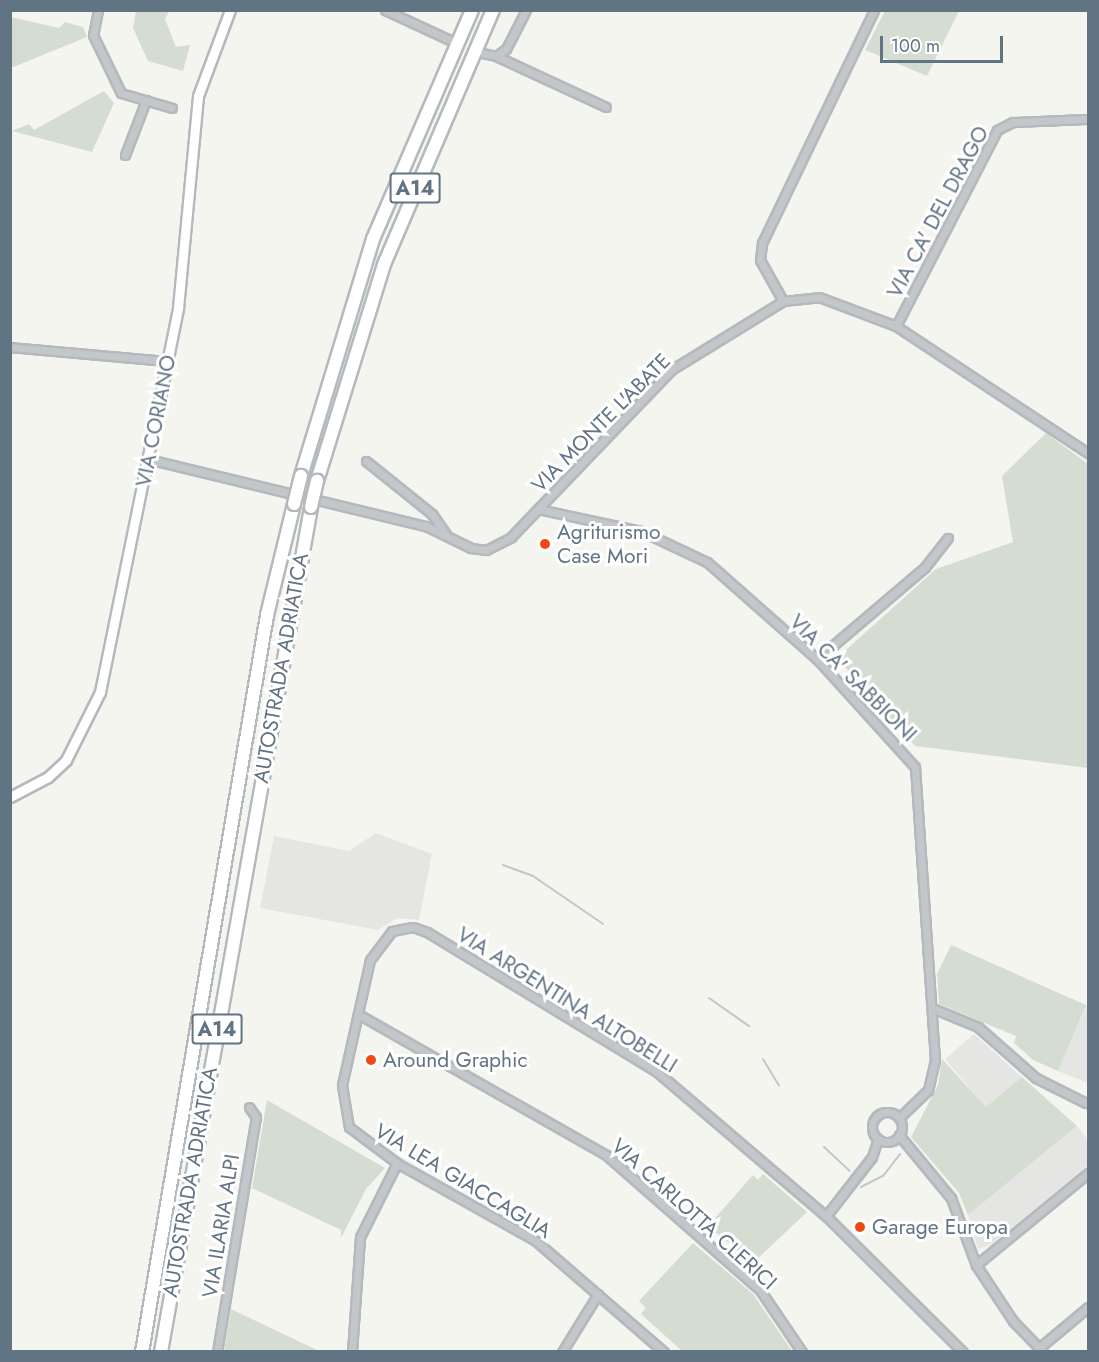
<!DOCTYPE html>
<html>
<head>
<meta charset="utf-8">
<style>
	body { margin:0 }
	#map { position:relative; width:1099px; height:1362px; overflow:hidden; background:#f5f5f0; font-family:Jost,sans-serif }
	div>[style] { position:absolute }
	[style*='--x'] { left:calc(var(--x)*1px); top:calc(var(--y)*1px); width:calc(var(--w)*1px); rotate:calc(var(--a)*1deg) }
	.built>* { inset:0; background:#e5e6e4 }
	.green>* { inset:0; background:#d5dcd1 }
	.stream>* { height:2px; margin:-1px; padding:0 1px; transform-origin:1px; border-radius:1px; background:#bcc8cd }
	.roads { filter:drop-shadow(2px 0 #b3b9bd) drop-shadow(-2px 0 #b3b9bd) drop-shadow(0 2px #b3b9bd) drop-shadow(0 -2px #b3b9bd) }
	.minor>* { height:7px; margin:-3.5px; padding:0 3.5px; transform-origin:3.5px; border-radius:3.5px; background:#c3c7ca }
	.minor>.ring { margin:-3.5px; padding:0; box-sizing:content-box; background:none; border:7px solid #c3c7ca; border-radius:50% }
	.secondary>* { height:9px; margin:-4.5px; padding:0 4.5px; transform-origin:4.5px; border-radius:4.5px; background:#fff }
	.motorway>* { height:12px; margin:-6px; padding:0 6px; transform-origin:6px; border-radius:6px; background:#fff }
	.bridges { filter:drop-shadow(2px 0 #b5b9bc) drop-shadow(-2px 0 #b5b9bc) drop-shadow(0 2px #b5b9bc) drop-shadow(0 -2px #b5b9bc) }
	.motorway-bridge>* { height:12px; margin:-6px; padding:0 6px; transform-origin:6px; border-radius:6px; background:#fff }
	.dots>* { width:16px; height:16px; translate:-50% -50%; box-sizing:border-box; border:3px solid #fff; border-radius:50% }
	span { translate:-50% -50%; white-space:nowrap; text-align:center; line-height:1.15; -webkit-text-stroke:6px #fff; paint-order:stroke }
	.shield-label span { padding:2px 4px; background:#fff; border:2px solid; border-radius:4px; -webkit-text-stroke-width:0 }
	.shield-label { font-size:20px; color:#617484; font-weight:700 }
	.street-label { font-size:21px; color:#617484 }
	.poi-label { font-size:21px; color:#617484 }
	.left { translate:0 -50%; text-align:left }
	.frame { position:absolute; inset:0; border:12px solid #617484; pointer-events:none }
	.scale { position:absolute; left:880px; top:36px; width:123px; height:27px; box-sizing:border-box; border:3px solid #617484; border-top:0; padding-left:8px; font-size:18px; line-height:21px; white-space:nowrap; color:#617484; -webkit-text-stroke:4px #fff; paint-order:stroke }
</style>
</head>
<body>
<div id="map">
	<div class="built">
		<i style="clip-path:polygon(376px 833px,432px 854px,419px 920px,397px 918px,378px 930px,260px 908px,274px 836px,349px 851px)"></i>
		<i style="clip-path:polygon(1086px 1005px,1088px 1006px,1088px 1083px,1058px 1071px)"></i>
		<i style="clip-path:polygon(974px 1034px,1022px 1077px,986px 1108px,945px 1059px)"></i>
		<i style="clip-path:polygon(1077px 1126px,1088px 1140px,1088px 1165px,992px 1244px,978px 1249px,968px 1215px)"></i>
	</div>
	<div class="green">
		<i style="clip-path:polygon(136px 11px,169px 12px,165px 19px,176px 47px,190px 45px,183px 71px,148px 61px,133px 28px)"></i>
		<i style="clip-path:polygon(885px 11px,959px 11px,927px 76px,865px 50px)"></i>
		<i style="clip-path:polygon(11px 17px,59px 28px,65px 22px,83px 27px,87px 37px,11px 68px)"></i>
		<i style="clip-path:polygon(104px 91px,114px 103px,92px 152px,12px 131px,29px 124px,34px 130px)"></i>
		<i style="clip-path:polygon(1046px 433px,1088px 464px,1088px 768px,915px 746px,837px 658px,936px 569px,1013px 542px,1002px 476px)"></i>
		<i style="clip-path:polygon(951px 945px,1086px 1005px,1058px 1071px,1033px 1060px,1014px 1043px,1016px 1036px,939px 1004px,937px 974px)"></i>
		<i style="clip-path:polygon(942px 1059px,986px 1107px,1022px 1077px,1077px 1126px,968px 1215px,959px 1193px,911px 1137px,938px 1085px)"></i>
		<i style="clip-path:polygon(267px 1100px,385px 1168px,366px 1189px,341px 1238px,341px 1230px,252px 1188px)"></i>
		<i style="clip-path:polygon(763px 1174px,807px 1212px,753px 1263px,708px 1226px,753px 1175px,758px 1180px)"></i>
		<i style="clip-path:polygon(693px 1243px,753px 1294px,792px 1351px,682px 1351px,641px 1314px,646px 1308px,639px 1301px)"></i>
		<i style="clip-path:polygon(231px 1309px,319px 1351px,224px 1351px)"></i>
	</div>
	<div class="stream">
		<i style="--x:503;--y:865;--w:32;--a:20"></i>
		<i style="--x:533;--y:876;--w:85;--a:34.4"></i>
		<i style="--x:709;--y:998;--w:49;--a:35"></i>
		<i style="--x:763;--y:1059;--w:31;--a:59"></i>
		<i style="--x:824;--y:1147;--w:35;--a:43"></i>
		<i style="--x:861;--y:1187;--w:25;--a:-27"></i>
		<i style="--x:883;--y:1176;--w:28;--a:-52"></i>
	</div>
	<div class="roads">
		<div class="minor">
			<i style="--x:98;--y:10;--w:25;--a:101"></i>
			<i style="--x:93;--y:35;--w:64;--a:64.2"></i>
			<i style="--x:121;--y:93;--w:53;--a:16.4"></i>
			<i style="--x:385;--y:10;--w:72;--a:24.8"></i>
			<i style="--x:482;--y:53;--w:14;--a:12"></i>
			<i style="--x:496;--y:56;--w:12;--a:-35"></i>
			<i style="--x:506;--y:49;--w:44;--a:-62.9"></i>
			<i style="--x:496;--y:56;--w:121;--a:24.9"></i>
			<i style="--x:125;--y:155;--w:59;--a:-69.1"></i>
			<i style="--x:783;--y:301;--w:36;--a:-6"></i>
			<i style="--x:819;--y:297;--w:82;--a:20.6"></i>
			<i style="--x:896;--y:326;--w:230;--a:33.5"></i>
			<i style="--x:896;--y:326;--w:220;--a:-62.7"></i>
			<i style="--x:997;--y:130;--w:18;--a:-27"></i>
			<i style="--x:1013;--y:122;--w:75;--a:-2.3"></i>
			<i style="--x:10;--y:347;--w:159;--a:5.1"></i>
			<i style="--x:148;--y:459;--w:286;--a:13.6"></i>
			<i style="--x:426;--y:526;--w:50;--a:26.1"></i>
			<i style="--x:471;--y:548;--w:15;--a:8"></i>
			<i style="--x:486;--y:550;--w:28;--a:-27"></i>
			<i style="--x:511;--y:537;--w:231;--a:-46.2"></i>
			<i style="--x:671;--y:370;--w:132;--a:-31.6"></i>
			<i style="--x:783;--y:301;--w:47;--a:-119.3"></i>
			<i style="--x:760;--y:260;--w:17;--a:-83"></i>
			<i style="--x:762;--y:243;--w:259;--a:-64.3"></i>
			<i style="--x:366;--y:461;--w:85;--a:38.8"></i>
			<i style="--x:432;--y:514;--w:24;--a:55"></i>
			<i style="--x:538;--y:509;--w:105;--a:12.1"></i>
			<i style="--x:641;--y:531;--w:73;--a:25.2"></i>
			<i style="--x:707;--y:562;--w:147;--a:41.4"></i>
			<i style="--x:817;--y:659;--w:146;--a:47.8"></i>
			<i style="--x:915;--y:767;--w:294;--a:86.1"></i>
			<i style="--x:935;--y:1060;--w:31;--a:103"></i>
			<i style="--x:928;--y:1090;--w:40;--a:136"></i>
			<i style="--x:817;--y:659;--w:142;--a:-40.4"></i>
			<i style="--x:925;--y:567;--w:37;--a:-52"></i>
			<i style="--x:932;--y:1008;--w:50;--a:22.4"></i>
			<i style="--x:978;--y:1027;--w:77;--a:41.3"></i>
			<i style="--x:1036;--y:1078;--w:56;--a:26.6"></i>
			<i style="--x:358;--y:1014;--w:285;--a:29.6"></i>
			<i style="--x:606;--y:1155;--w:205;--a:41.2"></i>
			<i style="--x:760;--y:1290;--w:75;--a:55.9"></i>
			<i class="ring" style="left:872px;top:1112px;width:23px;height:23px"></i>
			<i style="--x:899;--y:1135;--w:82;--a:50.5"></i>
			<i style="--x:951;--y:1198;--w:72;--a:69.5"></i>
			<i style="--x:976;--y:1265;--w:67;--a:56.5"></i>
			<i style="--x:1013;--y:1321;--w:43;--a:45.9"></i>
			<i style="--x:826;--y:1216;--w:75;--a:-52.1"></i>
			<i style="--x:872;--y:1157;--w:19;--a:-72"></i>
			<i style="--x:976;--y:1265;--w:145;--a:-39.4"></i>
			<i style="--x:1039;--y:1348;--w:64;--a:-39.9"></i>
			<i style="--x:217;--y:1352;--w:238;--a:-80.6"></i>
			<i style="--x:256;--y:1117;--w:12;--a:-125"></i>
			<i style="--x:352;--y:1352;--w:115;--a:-86"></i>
			<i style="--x:360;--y:1237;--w:83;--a:-63.4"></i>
			<i style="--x:562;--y:1352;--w:68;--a:-58.2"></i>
			<i style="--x:664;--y:1352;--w:169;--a:-139.1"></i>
			<i style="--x:536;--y:1241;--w:159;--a:-150.7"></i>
			<i style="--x:397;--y:1163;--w:60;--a:-143.1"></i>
			<i style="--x:349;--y:1127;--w:43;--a:-99.5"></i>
			<i style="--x:342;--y:1085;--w:128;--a:-77.4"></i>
			<i style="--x:370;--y:960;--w:36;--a:-53"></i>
			<i style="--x:392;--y:931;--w:21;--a:-11"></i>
			<i style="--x:413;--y:927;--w:15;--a:20"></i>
			<i style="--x:427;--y:932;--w:268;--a:31.3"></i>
			<i style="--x:656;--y:1071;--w:223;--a:40.5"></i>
			<i style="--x:826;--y:1216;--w:193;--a:44.8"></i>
		</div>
		<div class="secondary">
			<i style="--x:10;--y:797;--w:43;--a:-27.8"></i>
			<i style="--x:48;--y:777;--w:25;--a:-43"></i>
			<i style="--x:66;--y:760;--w:76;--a:-63.4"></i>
			<i style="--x:100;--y:692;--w:392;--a:-78.5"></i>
			<i style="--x:178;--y:308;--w:213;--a:-84.6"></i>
			<i style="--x:198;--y:96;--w:92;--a:-69.6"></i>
		</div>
		<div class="motorway">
			<i style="--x:301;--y:476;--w:248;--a:-73.1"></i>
			<i style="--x:373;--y:239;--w:249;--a:-66.6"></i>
			<i style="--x:317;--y:481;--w:229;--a:-72.8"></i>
			<i style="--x:385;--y:262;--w:274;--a:-66.8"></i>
			<i style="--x:142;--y:1352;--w:748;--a:-80.37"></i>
			<i style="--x:267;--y:615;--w:114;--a:-76.3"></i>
			<i style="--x:161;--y:1352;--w:858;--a:-79.93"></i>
		</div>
	</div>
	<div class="bridges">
		<div class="motorway-bridge">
			<i style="--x:294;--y:504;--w:29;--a:-76"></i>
			<i style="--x:311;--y:507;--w:27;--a:-77"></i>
		</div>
	</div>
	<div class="dots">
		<i style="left:545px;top:544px;background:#f04815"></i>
		<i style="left:371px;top:1060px;background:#f04815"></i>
		<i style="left:860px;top:1227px;background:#f04815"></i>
	</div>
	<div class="shield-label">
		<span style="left:415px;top:188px">A14</span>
		<span style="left:217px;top:1029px">A14</span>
	</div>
	<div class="street-label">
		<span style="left:938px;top:212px;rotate:-62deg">VIA CA' DEL DRAGO</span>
		<span style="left:156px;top:421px;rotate:-79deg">VIA CORIANO</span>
		<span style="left:601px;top:423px;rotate:-45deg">VIA MONTE L'ABATE</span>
		<span style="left:281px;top:668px;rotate:-80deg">AUTOSTRADA ADRIATICA</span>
		<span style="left:853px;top:678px;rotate:45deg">VIA CA' SABBIONI</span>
		<span style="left:567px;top:1000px;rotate:32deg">VIA ARGENTINA ALTOBELLI</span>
		<span style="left:463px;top:1181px;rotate:31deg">VIA LEA GIACCAGLIA</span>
		<span style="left:190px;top:1182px;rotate:-80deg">AUTOSTRADA ADRIATICA</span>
		<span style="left:694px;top:1214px;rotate:42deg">VIA CARLOTTA CLERICI</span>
		<span style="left:221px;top:1226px;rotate:-81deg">VIA ILARIA ALPI</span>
	</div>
	<div class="poi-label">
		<span class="left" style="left:557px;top:544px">Agriturismo<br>Case Mori</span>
		<span class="left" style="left:383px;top:1060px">Around Graphic</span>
		<span class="left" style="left:872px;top:1227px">Garage Europa</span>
	</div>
	<div class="frame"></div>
	<div class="scale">100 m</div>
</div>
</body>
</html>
